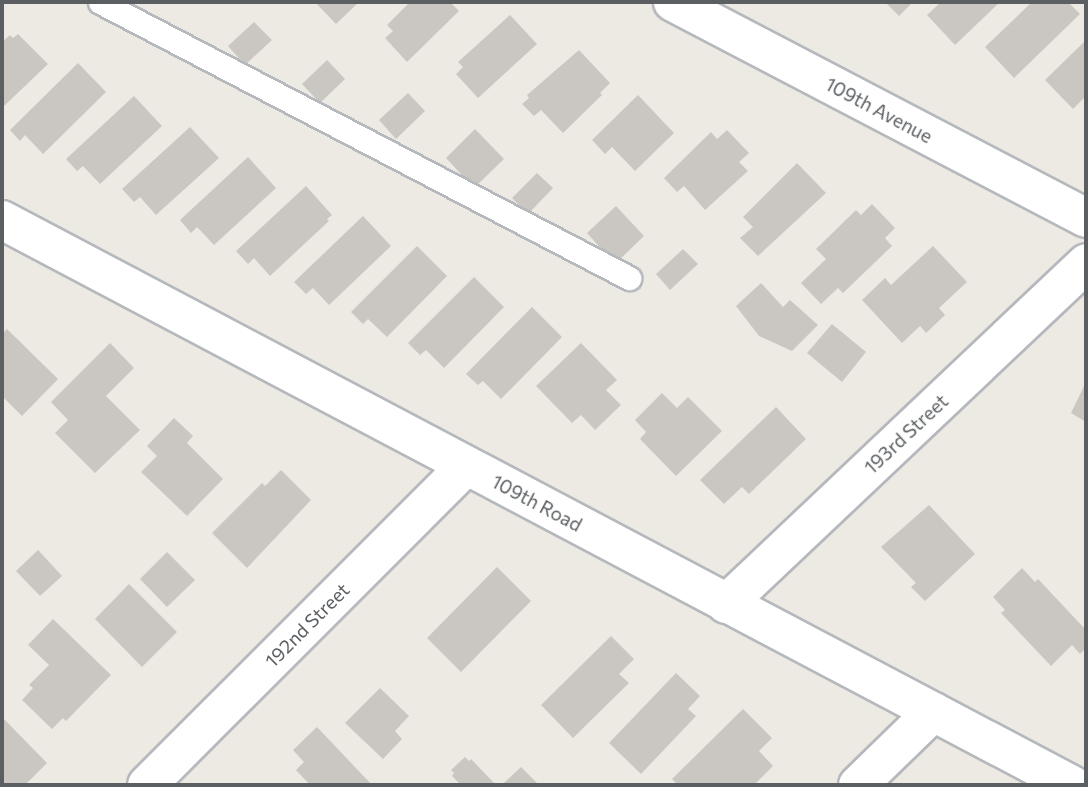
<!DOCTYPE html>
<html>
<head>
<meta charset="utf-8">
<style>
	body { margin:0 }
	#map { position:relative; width:1088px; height:787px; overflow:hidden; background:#edeae3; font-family:Commissioner,sans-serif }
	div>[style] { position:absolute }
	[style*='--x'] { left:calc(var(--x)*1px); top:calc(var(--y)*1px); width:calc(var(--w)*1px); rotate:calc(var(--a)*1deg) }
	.building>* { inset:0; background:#cac7c2 }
	.roads { filter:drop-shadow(2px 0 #b5b8bc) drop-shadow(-2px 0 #b5b8bc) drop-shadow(0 2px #b5b8bc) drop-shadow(0 -2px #b5b8bc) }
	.service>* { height:23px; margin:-11.5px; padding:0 11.5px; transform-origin:11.5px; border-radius:11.5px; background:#fff }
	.minor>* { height:38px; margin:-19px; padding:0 19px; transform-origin:19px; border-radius:19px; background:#fff }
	span { translate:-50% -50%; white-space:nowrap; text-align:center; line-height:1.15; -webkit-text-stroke:5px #fff; paint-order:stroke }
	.street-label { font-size:19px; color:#5b5f62 }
	.frame { position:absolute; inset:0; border:4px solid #5b5f62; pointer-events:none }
</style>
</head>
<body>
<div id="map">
	<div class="building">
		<i style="clip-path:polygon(315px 2px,359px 2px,336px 24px)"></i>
		<i style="clip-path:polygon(410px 2px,450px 2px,459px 11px,407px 62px,385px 38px,393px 31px,387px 25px)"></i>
		<i style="clip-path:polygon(885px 2px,913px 2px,899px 16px)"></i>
		<i style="clip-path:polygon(941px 2px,1000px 2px,955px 45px,927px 15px)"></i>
		<i style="clip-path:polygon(1032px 2px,1068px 2px,1080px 14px,1014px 78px,985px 47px)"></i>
		<i style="clip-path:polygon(510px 15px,537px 44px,478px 98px,456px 74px,463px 67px,458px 62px)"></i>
		<i style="clip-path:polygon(254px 22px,272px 40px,245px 65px,228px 46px)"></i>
		<i style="clip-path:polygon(18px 34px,48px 64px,2px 108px,2px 42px,10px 35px,13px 38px)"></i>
		<i style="clip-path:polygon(1086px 40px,1086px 96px,1073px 109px,1045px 80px)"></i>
		<i style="clip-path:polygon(579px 50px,610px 83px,600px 93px,602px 95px,563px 133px,541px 110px,534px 116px,522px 104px,529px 98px,527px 95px)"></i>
		<i style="clip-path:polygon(327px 60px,345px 79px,320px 103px,302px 84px)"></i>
		<i style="clip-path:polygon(78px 63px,106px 92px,43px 154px,25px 135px,20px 141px,10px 130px)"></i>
		<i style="clip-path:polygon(408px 93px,425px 111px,396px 139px,379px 120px)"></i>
		<i style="clip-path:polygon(638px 95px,674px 133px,635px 171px,612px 147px,605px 154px,592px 140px)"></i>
		<i style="clip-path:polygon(134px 96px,162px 126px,100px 184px,83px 166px,77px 171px,66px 159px)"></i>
		<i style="clip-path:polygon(190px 127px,219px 158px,156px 215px,140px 197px,134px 202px,122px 189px)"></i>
		<i style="clip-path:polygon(475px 129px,504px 159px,474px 188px,446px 158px)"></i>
		<i style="clip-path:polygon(727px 130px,749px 153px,739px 162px,748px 171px,705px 210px,684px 186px,677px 192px,664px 178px,711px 132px,717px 139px)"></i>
		<i style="clip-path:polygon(248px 157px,276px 188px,214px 245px,197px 227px,191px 233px,180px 220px)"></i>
		<i style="clip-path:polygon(797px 163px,826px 193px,758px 256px,740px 238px,753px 227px,743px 217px)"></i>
		<i style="clip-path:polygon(537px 173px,553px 188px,528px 214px,512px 198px)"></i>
		<i style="clip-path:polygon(306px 186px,332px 215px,327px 219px,329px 221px,270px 276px,254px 258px,248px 264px,236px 251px)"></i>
		<i style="clip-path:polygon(872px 204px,895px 228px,885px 238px,892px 246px,843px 293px,838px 288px,821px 304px,801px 283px,826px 259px,816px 249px,856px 210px,861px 215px)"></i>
		<i style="clip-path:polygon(616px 206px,644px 236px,615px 264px,587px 233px)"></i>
		<i style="clip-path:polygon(363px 216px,391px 246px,329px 305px,313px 288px,306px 294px,294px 282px)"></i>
		<i style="clip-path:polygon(417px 246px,447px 276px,387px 337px,368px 319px,363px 324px,351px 312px)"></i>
		<i style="clip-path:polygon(933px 246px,967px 282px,939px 308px,945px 315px,926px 333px,920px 326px,902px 343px,862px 300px,885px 278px,891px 285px)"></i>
		<i style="clip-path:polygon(683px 249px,698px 264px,670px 290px,656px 274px)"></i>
		<i style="clip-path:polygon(474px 277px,504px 307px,444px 368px,426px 350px,420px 355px,408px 343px)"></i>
		<i style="clip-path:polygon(761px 283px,783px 307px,790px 300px,818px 325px,792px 351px,759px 336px,736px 306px)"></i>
		<i style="clip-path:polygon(532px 307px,562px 337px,501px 399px,483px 381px,478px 385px,466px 374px)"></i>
		<i style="clip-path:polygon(832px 324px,866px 352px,842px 382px,807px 353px)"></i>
		<i style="clip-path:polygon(7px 329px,58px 379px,22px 416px,2px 396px,2px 334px)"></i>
		<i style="clip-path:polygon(110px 343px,134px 368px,106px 396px,140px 430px,95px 473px,55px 433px,68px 420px,51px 402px)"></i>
		<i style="clip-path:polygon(581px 343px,617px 380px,606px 390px,621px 405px,595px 430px,581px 415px,572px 423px,536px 386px)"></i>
		<i style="clip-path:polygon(1086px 382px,1086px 422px,1071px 413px)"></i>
		<i style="clip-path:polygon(662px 393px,677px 408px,688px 397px,722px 431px,676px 476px,640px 439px,646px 432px,635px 420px)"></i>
		<i style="clip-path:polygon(776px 407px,806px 439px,749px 494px,742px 487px,724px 504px,700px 480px)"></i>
		<i style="clip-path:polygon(174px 418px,193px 436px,187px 443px,223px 479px,187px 516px,141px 472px,157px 456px,147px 446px)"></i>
		<i style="clip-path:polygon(281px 470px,311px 500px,247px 568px,212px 533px,262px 483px,265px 486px)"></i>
		<i style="clip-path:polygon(929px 505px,975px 554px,925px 601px,911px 587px,916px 583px,881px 547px)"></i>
		<i style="clip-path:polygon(38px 550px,62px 576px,40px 596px,16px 571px)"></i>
		<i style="clip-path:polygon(167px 552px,195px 580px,167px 607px,140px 579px)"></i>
		<i style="clip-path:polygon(497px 567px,531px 601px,461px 672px,427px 638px)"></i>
		<i style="clip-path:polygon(1022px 568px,1035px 582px,1038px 579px,1086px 630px,1086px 648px,1080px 654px,1072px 645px,1051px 666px,1001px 613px,1005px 610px,993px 597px)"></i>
		<i style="clip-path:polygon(129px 584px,177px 632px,142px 667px,95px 619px)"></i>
		<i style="clip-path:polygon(53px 619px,111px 675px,66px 721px,63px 718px,52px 729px,22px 700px,33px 688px,29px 685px,49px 665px,28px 645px)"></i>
		<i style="clip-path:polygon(611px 636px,634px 659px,619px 674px,629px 683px,573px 738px,541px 705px)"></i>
		<i style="clip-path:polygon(676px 673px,700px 696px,688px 709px,696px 716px,641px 774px,609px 743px)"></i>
		<i style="clip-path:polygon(380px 688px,409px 716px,395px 731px,402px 739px,383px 759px,345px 723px)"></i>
		<i style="clip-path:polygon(743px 709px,772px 738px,759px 751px,773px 766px,754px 785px,678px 785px,672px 779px)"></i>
		<i style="clip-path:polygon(2px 717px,47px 763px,25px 785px,2px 785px)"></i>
		<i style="clip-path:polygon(317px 727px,372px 785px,310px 785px,296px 770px,304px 762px,293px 750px)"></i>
		<i style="clip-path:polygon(465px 757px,469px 761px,471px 759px,495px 784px,461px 785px,452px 776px,454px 773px,451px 770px)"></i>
		<i style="clip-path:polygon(521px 767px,539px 785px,506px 785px,504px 783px)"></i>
	</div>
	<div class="roads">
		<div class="service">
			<i style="--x:100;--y:2;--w:597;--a:27.55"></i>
		</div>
		<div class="minor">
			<i style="--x:673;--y:2;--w:466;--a:27.6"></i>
			<i style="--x:2;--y:220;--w:1210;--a:27.84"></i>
			<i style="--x:726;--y:604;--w:496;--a:-43.4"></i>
			<i style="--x:147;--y:785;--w:451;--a:-45"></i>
			<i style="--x:858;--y:785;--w:105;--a:-44.2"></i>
		</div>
	</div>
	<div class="street-label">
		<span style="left:879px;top:110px;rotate:28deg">109th Avenue</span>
		<span style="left:906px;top:434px;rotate:-43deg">193rd Street</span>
		<span style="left:537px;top:503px;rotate:28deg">109th Road</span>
		<span style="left:307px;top:625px;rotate:-45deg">192nd Street</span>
	</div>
	<div class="frame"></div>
</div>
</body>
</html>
